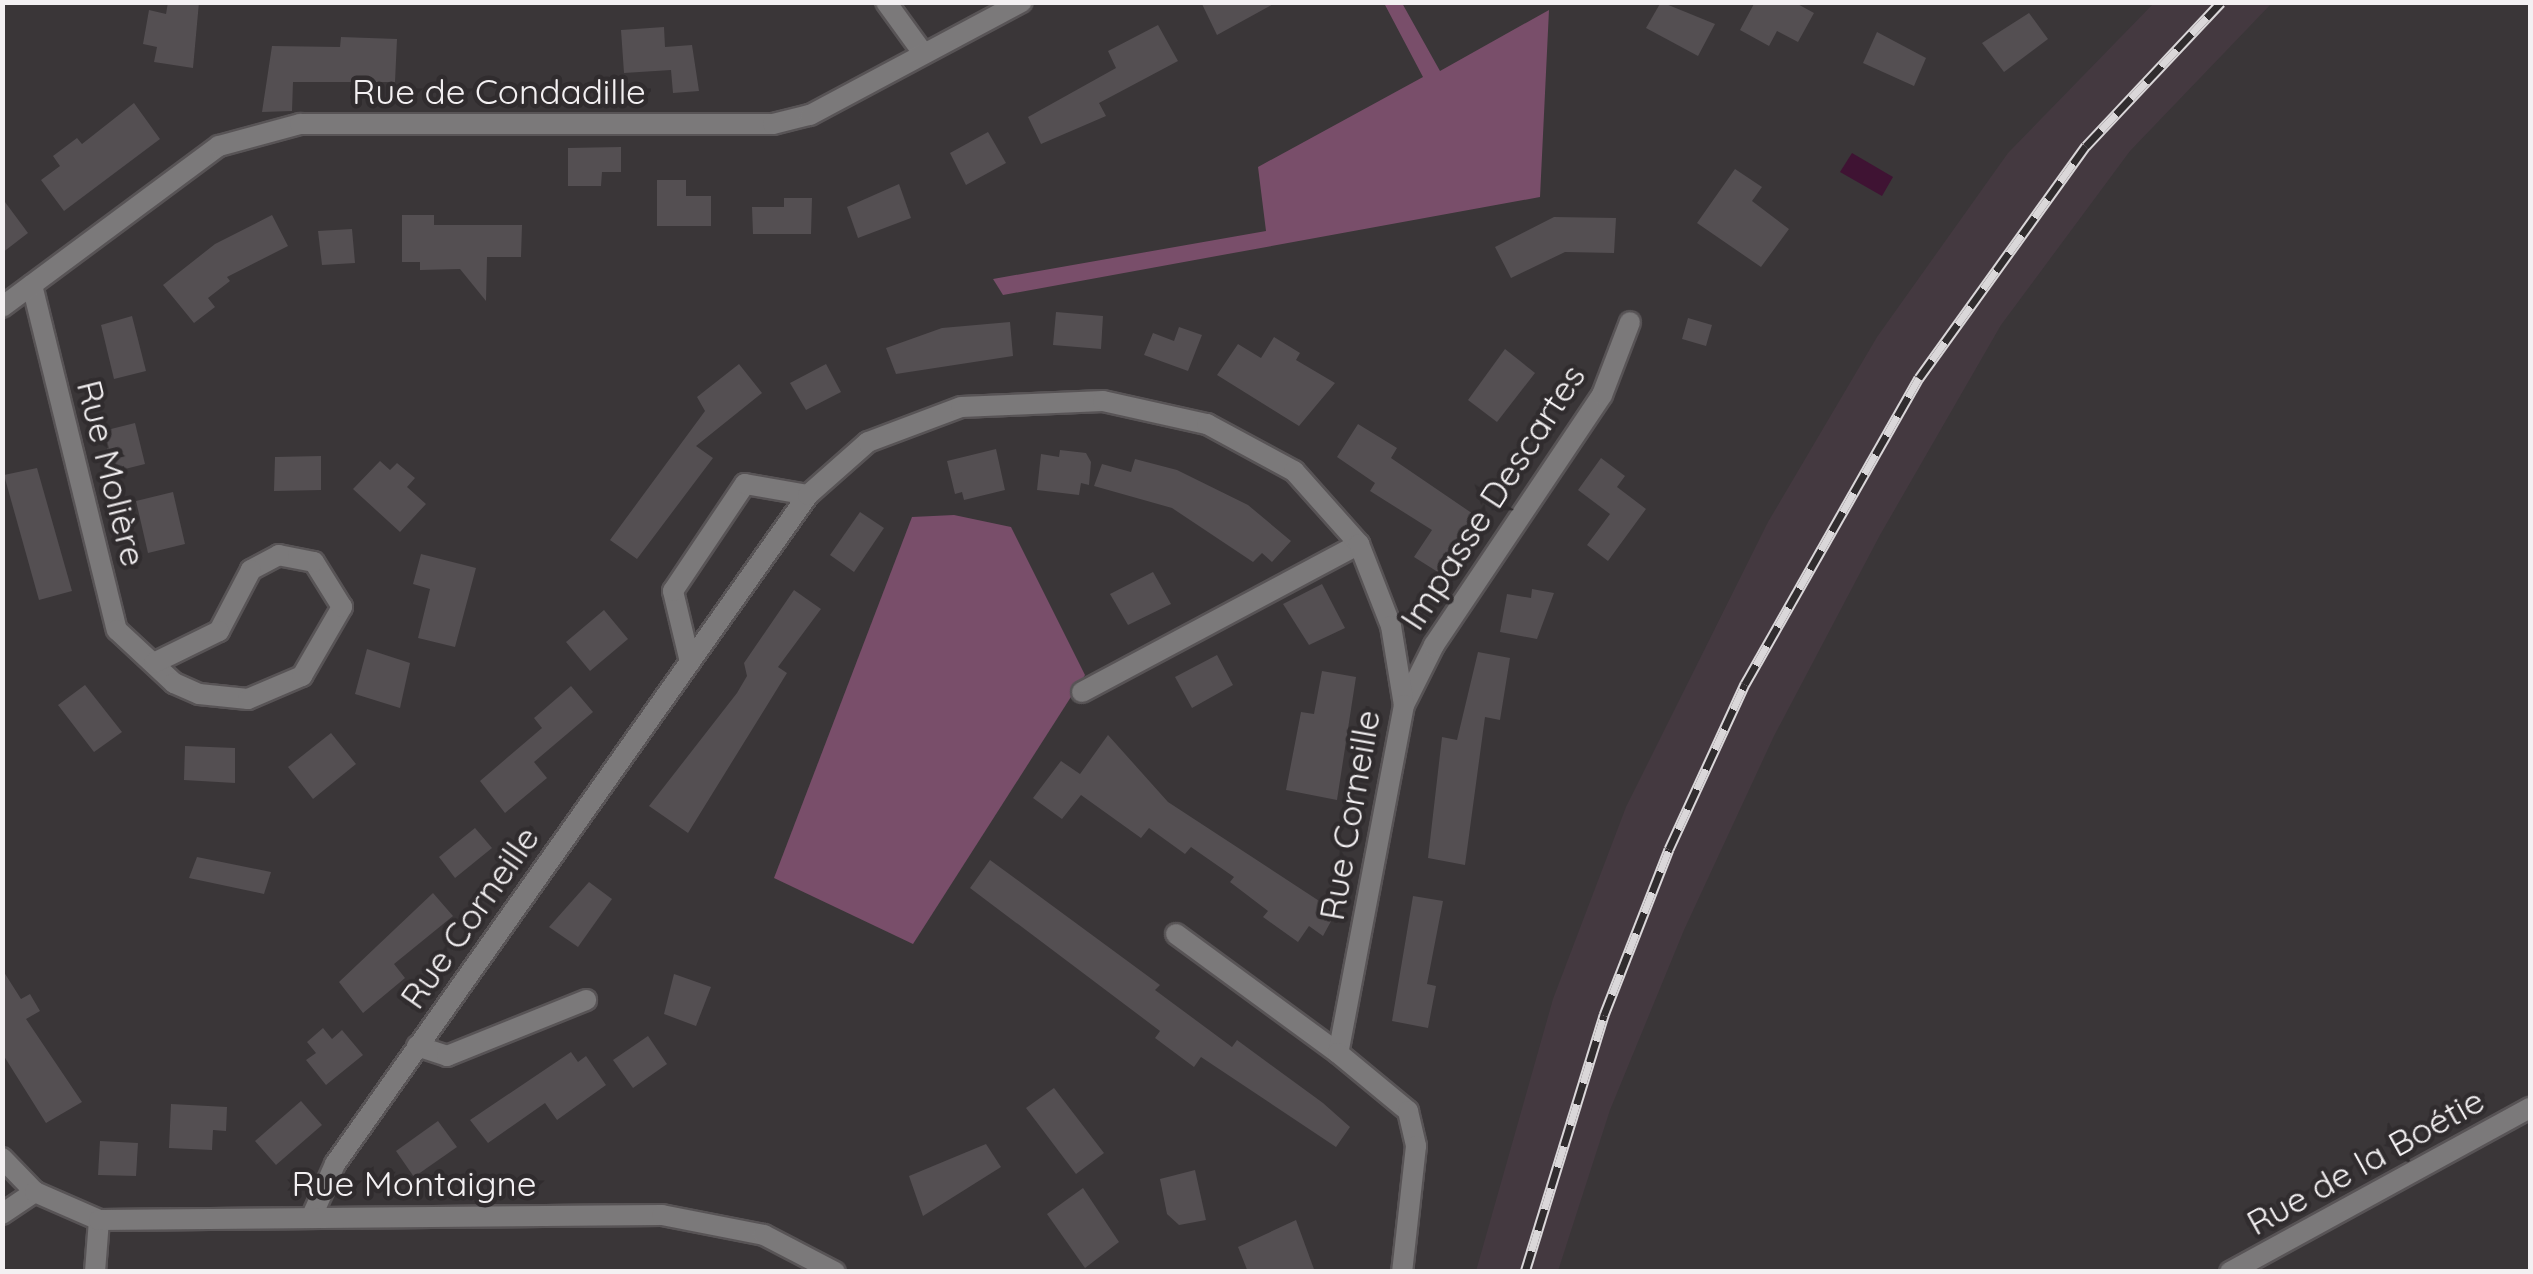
<!DOCTYPE html>
<html>
<head>
<meta charset="utf-8">
<style>
	body { margin:0 }
	#map { position:relative; width:2533px; height:1274px; overflow:hidden; background:#3a3638; font-family:Quicksand,sans-serif }
	div>[style] { position:absolute }
	[style*='--x'] { left:calc(var(--x)*1px); top:calc(var(--y)*1px); width:calc(var(--w)*1px); rotate:calc(var(--a)*1deg) }
	.built>* { inset:0; background:#443940 }
	.green>* { inset:0; background:#794e6a }
	.water>* { inset:0; background:#3f1333 }
	.building>* { inset:0; background:#544f52 }
	.roads { filter:drop-shadow(2px 0 #585456) drop-shadow(-2px 0 #585456) drop-shadow(0 2px #585456) drop-shadow(0 -2px #585456) }
	.minor>* { height:20px; margin:-10px; padding:0 10px; transform-origin:10px; border-radius:10px; background:#7b797a }
	.tertiary>* { height:20px; margin:-10px; padding:0 10px; transform-origin:10px; border-radius:10px; background:#7b797a }
	.rail>* { height:11px; margin-top:-5.5px; transform-origin:0; background:repeating-linear-gradient(90deg,#302c2e 0 22px,#dad7d9 0 44px); box-sizing:border-box; border-block:2px solid #dad7d9 }
	span { translate:-50% -50%; white-space:nowrap; text-align:center; line-height:1.15; -webkit-text-stroke:9px #302c2e; paint-order:stroke }
	.street-label { font-size:35px; color:#f3f0f2 }
	.frame { position:absolute; inset:0; border:5px solid #f3f0f2; pointer-events:none }
</style>
</head>
<body>
<div id="map">
	<div class="built">
		<i style="clip-path:polygon(2154px 3px,2272px 3px,2130px 151px,2001px 325px,1880px 535px,1774px 736px,1684px 930px,1610px 1110px,1558px 1271px,1476px 1271px,1553px 999px,1626px 807px,1768px 522px,1877px 337px,2008px 153px)"></i>
	</div>
	<div class="green">
		<i style="clip-path:polygon(1384px 3px,1402px 3px,1440px 71px,1549px 10px,1540px 197px,1003px 295px,993px 279px,1266px 231px,1258px 167px,1423px 77px)"></i>
		<i style="clip-path:polygon(954px 515px,1011px 527px,1085px 675px,913px 944px,774px 878px,912px 517px)"></i>
	</div>
	<div class="water">
		<i style="clip-path:polygon(1852px 153px,1893px 177px,1882px 196px,1840px 172px)"></i>
	</div>
	<div class="building">
		<i style="clip-path:polygon(168px 2px,199px 2px,193px 68px,154px 62px,157px 47px,143px 44px,149px 10px,166px 14px)"></i>
		<i style="clip-path:polygon(1201px 2px,1277px 2px,1217px 35px)"></i>
		<i style="clip-path:polygon(1661px 2px,1715px 24px,1698px 56px,1646px 28px)"></i>
		<i style="clip-path:polygon(1755px 2px,1794px 2px,1814px 13px,1798px 42px,1777px 31px,1769px 46px,1740px 30px)"></i>
		<i style="clip-path:polygon(2029px 13px,2048px 39px,2004px 72px,1982px 43px)"></i>
		<i style="clip-path:polygon(1158px 25px,1178px 61px,1099px 103px,1106px 116px,1041px 144px,1028px 117px,1116px 68px,1108px 51px)"></i>
		<i style="clip-path:polygon(664px 27px,665px 47px,692px 45px,699px 91px,673px 93px,671px 70px,624px 73px,621px 30px)"></i>
		<i style="clip-path:polygon(1877px 32px,1926px 58px,1914px 86px,1863px 63px)"></i>
		<i style="clip-path:polygon(341px 37px,397px 39px,395px 82px,293px 82px,292px 111px,262px 112px,272px 46px,340px 47px)"></i>
		<i style="clip-path:polygon(134px 103px,160px 139px,64px 211px,41px 180px,60px 166px,53px 156px,77px 138px,82px 144px)"></i>
		<i style="clip-path:polygon(988px 132px,1006px 163px,966px 185px,950px 153px)"></i>
		<i style="clip-path:polygon(621px 147px,621px 172px,602px 172px,601px 186px,568px 186px,568px 148px)"></i>
		<i style="clip-path:polygon(1735px 169px,1762px 187px,1752px 201px,1789px 229px,1761px 267px,1697px 223px)"></i>
		<i style="clip-path:polygon(657px 180px,686px 180px,686px 196px,711px 196px,711px 226px,657px 226px)"></i>
		<i style="clip-path:polygon(899px 184px,911px 218px,858px 238px,847px 207px)"></i>
		<i style="clip-path:polygon(2px 198px,28px 233px,2px 253px)"></i>
		<i style="clip-path:polygon(784px 198px,812px 198px,811px 234px,753px 234px,752px 207px,784px 207px)"></i>
		<i style="clip-path:polygon(272px 215px,288px 246px,227px 277px,230px 281px,208px 298px,215px 307px,194px 323px,163px 285px,215px 244px)"></i>
		<i style="clip-path:polygon(402px 215px,434px 215px,434px 225px,522px 225px,521px 257px,487px 257px,486px 301px,460px 269px,420px 270px,420px 262px,402px 262px)"></i>
		<i style="clip-path:polygon(1554px 217px,1616px 218px,1614px 253px,1565px 252px,1511px 278px,1495px 247px)"></i>
		<i style="clip-path:polygon(352px 229px,355px 263px,322px 265px,318px 231px)"></i>
		<i style="clip-path:polygon(1056px 312px,1103px 316px,1101px 349px,1053px 345px)"></i>
		<i style="clip-path:polygon(132px 316px,146px 371px,114px 379px,101px 325px)"></i>
		<i style="clip-path:polygon(1688px 318px,1712px 325px,1706px 346px,1682px 339px)"></i>
		<i style="clip-path:polygon(1010px 322px,1013px 356px,896px 374px,886px 348px,942px 328px)"></i>
		<i style="clip-path:polygon(1179px 327px,1202px 335px,1188px 371px,1144px 355px,1153px 333px,1174px 341px)"></i>
		<i style="clip-path:polygon(1274px 337px,1300px 353px,1296px 360px,1335px 383px,1299px 426px,1217px 375px,1238px 344px,1261px 358px)"></i>
		<i style="clip-path:polygon(1505px 349px,1535px 373px,1497px 422px,1468px 400px)"></i>
		<i style="clip-path:polygon(739px 364px,762px 393px,696px 446px,713px 458px,637px 559px,610px 540px,705px 411px,697px 397px)"></i>
		<i style="clip-path:polygon(826px 364px,841px 392px,806px 410px,790px 383px)"></i>
		<i style="clip-path:polygon(135px 423px,145px 464px,113px 472px,103px 431px)"></i>
		<i style="clip-path:polygon(1358px 424px,1397px 448px,1391px 458px,1479px 518px,1441px 574px,1414px 557px,1432px 530px,1370px 491px,1375px 483px,1337px 457px)"></i>
		<i style="clip-path:polygon(996px 449px,1005px 490px,964px 500px,962px 492px,955px 494px,947px 461px)"></i>
		<i style="clip-path:polygon(1060px 450px,1086px 453px,1091px 462px,1089px 485px,1081px 483px,1079px 495px,1037px 490px,1041px 454px,1059px 457px)"></i>
		<i style="clip-path:polygon(321px 456px,321px 490px,274px 491px,275px 457px)"></i>
		<i style="clip-path:polygon(1601px 458px,1625px 476px,1617px 487px,1646px 509px,1608px 561px,1587px 545px,1610px 514px,1578px 490px)"></i>
		<i style="clip-path:polygon(1135px 459px,1177px 470px,1248px 505px,1291px 541px,1272px 562px,1262px 553px,1253px 562px,1172px 508px,1094px 486px,1102px 464px,1131px 472px)"></i>
		<i style="clip-path:polygon(380px 461px,390px 470px,397px 463px,415px 478px,407px 487px,426px 504px,400px 532px,353px 489px)"></i>
		<i style="clip-path:polygon(37px 468px,72px 591px,39px 600px,4px 475px)"></i>
		<i style="clip-path:polygon(173px 492px,185px 544px,148px 553px,136px 501px)"></i>
		<i style="clip-path:polygon(860px 512px,884px 528px,854px 572px,830px 555px)"></i>
		<i style="clip-path:polygon(421px 554px,476px 568px,455px 647px,418px 638px,430px 589px,413px 584px)"></i>
		<i style="clip-path:polygon(1153px 572px,1171px 604px,1128px 625px,1110px 594px)"></i>
		<i style="clip-path:polygon(1322px 584px,1345px 628px,1309px 645px,1283px 604px)"></i>
		<i style="clip-path:polygon(1532px 589px,1554px 593px,1537px 639px,1500px 632px,1507px 594px,1531px 598px)"></i>
		<i style="clip-path:polygon(794px 590px,821px 609px,778px 667px,787px 673px,688px 833px,649px 806px,737px 693px,747px 676px,744px 663px)"></i>
		<i style="clip-path:polygon(604px 610px,628px 639px,590px 671px,566px 642px)"></i>
		<i style="clip-path:polygon(367px 649px,410px 663px,400px 708px,355px 694px)"></i>
		<i style="clip-path:polygon(1478px 652px,1510px 658px,1500px 720px,1485px 717px,1465px 865px,1428px 858px,1442px 737px,1457px 740px)"></i>
		<i style="clip-path:polygon(1217px 655px,1233px 685px,1192px 708px,1175px 677px)"></i>
		<i style="clip-path:polygon(1322px 671px,1356px 677px,1337px 800px,1286px 790px,1301px 712px,1314px 714px)"></i>
		<i style="clip-path:polygon(85px 685px,122px 732px,94px 752px,58px 705px)"></i>
		<i style="clip-path:polygon(571px 686px,593px 712px,534px 762px,547px 778px,505px 813px,480px 781px,542px 728px,534px 718px)"></i>
		<i style="clip-path:polygon(331px 733px,356px 764px,313px 799px,288px 767px)"></i>
		<i style="clip-path:polygon(1108px 735px,1168px 802px,1336px 912px,1323px 936px,1309px 926px,1298px 942px,1263px 917px,1268px 911px,1230px 882px,1234px 877px,1191px 847px,1185px 854px,1149px 828px,1141px 838px,1081px 795px,1062px 819px,1033px 798px,1061px 761px,1080px 774px)"></i>
		<i style="clip-path:polygon(185px 746px,235px 748px,235px 783px,184px 780px)"></i>
		<i style="clip-path:polygon(475px 828px,492px 848px,455px 878px,439px 857px)"></i>
		<i style="clip-path:polygon(197px 857px,271px 872px,264px 894px,189px 878px)"></i>
		<i style="clip-path:polygon(990px 860px,1160px 985px,1155px 990px,1232px 1047px,1237px 1040px,1323px 1103px,1350px 1127px,1336px 1147px,1201px 1057px,1194px 1067px,1155px 1038px,1160px 1031px,970px 888px)"></i>
		<i style="clip-path:polygon(589px 882px,612px 899px,578px 947px,549px 927px)"></i>
		<i style="clip-path:polygon(433px 893px,453px 916px,394px 964px,405px 978px,363px 1013px,339px 982px)"></i>
		<i style="clip-path:polygon(1413px 896px,1443px 901px,1427px 984px,1436px 986px,1428px 1028px,1392px 1021px)"></i>
		<i style="clip-path:polygon(2px 969px,21px 999px,30px 994px,40px 1011px,26px 1019px,82px 1102px,46px 1123px,2px 1053px)"></i>
		<i style="clip-path:polygon(674px 974px,711px 987px,696px 1026px,664px 1014px)"></i>
		<i style="clip-path:polygon(323px 1028px,332px 1039px,342px 1030px,363px 1055px,326px 1085px,306px 1060px,316px 1053px,307px 1042px)"></i>
		<i style="clip-path:polygon(648px 1036px,667px 1064px,633px 1088px,613px 1060px)"></i>
		<i style="clip-path:polygon(571px 1052px,578px 1062px,586px 1056px,606px 1085px,557px 1120px,545px 1103px,488px 1143px,470px 1120px)"></i>
		<i style="clip-path:polygon(1054px 1088px,1104px 1153px,1076px 1174px,1026px 1108px)"></i>
		<i style="clip-path:polygon(301px 1101px,322px 1125px,276px 1165px,255px 1141px)"></i>
		<i style="clip-path:polygon(171px 1104px,227px 1107px,226px 1131px,213px 1130px,212px 1150px,169px 1148px)"></i>
		<i style="clip-path:polygon(438px 1121px,457px 1147px,414px 1177px,396px 1151px)"></i>
		<i style="clip-path:polygon(100px 1141px,138px 1143px,136px 1176px,98px 1175px)"></i>
		<i style="clip-path:polygon(986px 1144px,1001px 1167px,923px 1216px,909px 1176px)"></i>
		<i style="clip-path:polygon(1195px 1170px,1206px 1220px,1179px 1225px,1167px 1214px,1160px 1179px)"></i>
		<i style="clip-path:polygon(1083px 1188px,1119px 1242px,1085px 1268px,1047px 1214px)"></i>
		<i style="clip-path:polygon(1296px 1220px,1315px 1272px,1248px 1272px,1238px 1247px)"></i>
	</div>
	<div class="roads">
		<div class="minor">
			<i style="--x:886;--y:2;--w:63;--a:54"></i>
			<i style="--x:32;--y:285;--w:355;--a:76.2"></i>
			<i style="--x:117;--y:630;--w:78;--a:42.9"></i>
			<i style="--x:174;--y:683;--w:27;--a:24"></i>
			<i style="--x:199;--y:694;--w:49;--a:5.8"></i>
			<i style="--x:248;--y:699;--w:59;--a:-23.1"></i>
			<i style="--x:302;--y:676;--w:80;--a:-59.9"></i>
			<i style="--x:342;--y:607;--w:53;--a:-121.9"></i>
			<i style="--x:314;--y:562;--w:36;--a:-169"></i>
			<i style="--x:279;--y:555;--w:32;--a:152"></i>
			<i style="--x:251;--y:570;--w:69;--a:117.7"></i>
			<i style="--x:219;--y:631;--w:72;--a:153.8"></i>
			<i style="--x:690;--y:662;--w:73;--a:-103.5"></i>
			<i style="--x:673;--y:591;--w:129;--a:-56.1"></i>
			<i style="--x:745;--y:484;--w:64;--a:9.9"></i>
			<i style="--x:1082;--y:692;--w:314;--a:-28.1"></i>
			<i style="--x:1404;--y:705;--w:67;--a:-63.4"></i>
			<i style="--x:1434;--y:645;--w:301;--a:-56.1"></i>
			<i style="--x:1602;--y:395;--w:78;--a:-69"></i>
			<i style="--x:1176;--y:934;--w:201;--a:36.3"></i>
			<i style="--x:417;--y:1046;--w:32;--a:18"></i>
			<i style="--x:447;--y:1056;--w:150;--a:-21.9"></i>
			<i style="--x:2;--y:1214;--w:40;--a:-34"></i>
			<i style="--x:312;--y:1216;--w:57;--a:-66.1"></i>
			<i style="--x:335;--y:1164;--w:819;--a:-54.74"></i>
			<i style="--x:808;--y:495;--w:80;--a:-41.5"></i>
			<i style="--x:868;--y:442;--w:99;--a:-20.6"></i>
			<i style="--x:961;--y:407;--w:142;--a:-2.4"></i>
			<i style="--x:1103;--y:401;--w:107;--a:12.5"></i>
			<i style="--x:1207;--y:424;--w:99;--a:28.4"></i>
			<i style="--x:1294;--y:471;--w:98;--a:48.3"></i>
			<i style="--x:1359;--y:544;--w:88;--a:68.7"></i>
			<i style="--x:1391;--y:626;--w:80;--a:80.7"></i>
			<i style="--x:1404;--y:705;--w:354;--a:100.7"></i>
			<i style="--x:1338;--y:1053;--w:91;--a:39.6"></i>
			<i style="--x:1408;--y:1111;--w:36;--a:77"></i>
			<i style="--x:1416;--y:1146;--w:127;--a:96.3"></i>
			<i style="--x:95;--y:1272;--w:52;--a:-85.6"></i>
		</div>
		<div class="tertiary">
			<i style="--x:2;--y:307;--w:270;--a:-36.6"></i>
			<i style="--x:219;--y:146;--w:84;--a:-15.2"></i>
			<i style="--x:300;--y:124;--w:473;--a:0"></i>
			<i style="--x:773;--y:124;--w:38;--a:-14"></i>
			<i style="--x:810;--y:115;--w:240;--a:-28.1"></i>
			<i style="--x:2;--y:1158;--w:47;--a:45.9"></i>
			<i style="--x:35;--y:1192;--w:70;--a:23.6"></i>
			<i style="--x:99;--y:1220;--w:563;--a:-0.51"></i>
			<i style="--x:662;--y:1215;--w:104;--a:11.1"></i>
			<i style="--x:764;--y:1235;--w:80;--a:27.5"></i>
			<i style="--x:2230;--y:1272;--w:342;--a:-28.7"></i>
		</div>
	</div>
	<div class="rail">
		<i style="--x:1525;--y:1272;--w:269;--a:-72.9"></i>
		<i style="--x:1604;--y:1015;--w:178;--a:-68.6"></i>
		<i style="--x:1669;--y:849;--w:182;--a:-65.3"></i>
		<i style="--x:1745;--y:684;--w:352;--a:-60.4"></i>
		<i style="--x:1919;--y:378;--w:286;--a:-54.3"></i>
		<i style="--x:2086;--y:146;--w:197;--a:-46.8"></i>
	</div>
	<div class="street-label">
		<span style="left:499px;top:91px">Rue de Condadille</span>
		<span style="left:112px;top:473px;rotate:76deg">Rue Molière</span>
		<span style="left:1492px;top:497px;rotate:-57deg">Impasse Descartes</span>
		<span style="left:1349px;top:815px;rotate:-80deg">Rue Corneille</span>
		<span style="left:469px;top:917px;rotate:-55deg">Rue Corneille</span>
		<span style="left:2365px;top:1161px;rotate:-29deg">Rue de la Boétie</span>
		<span style="left:414px;top:1183px">Rue Montaigne</span>
	</div>
	<div class="frame"></div>
</div>
</body>
</html>
